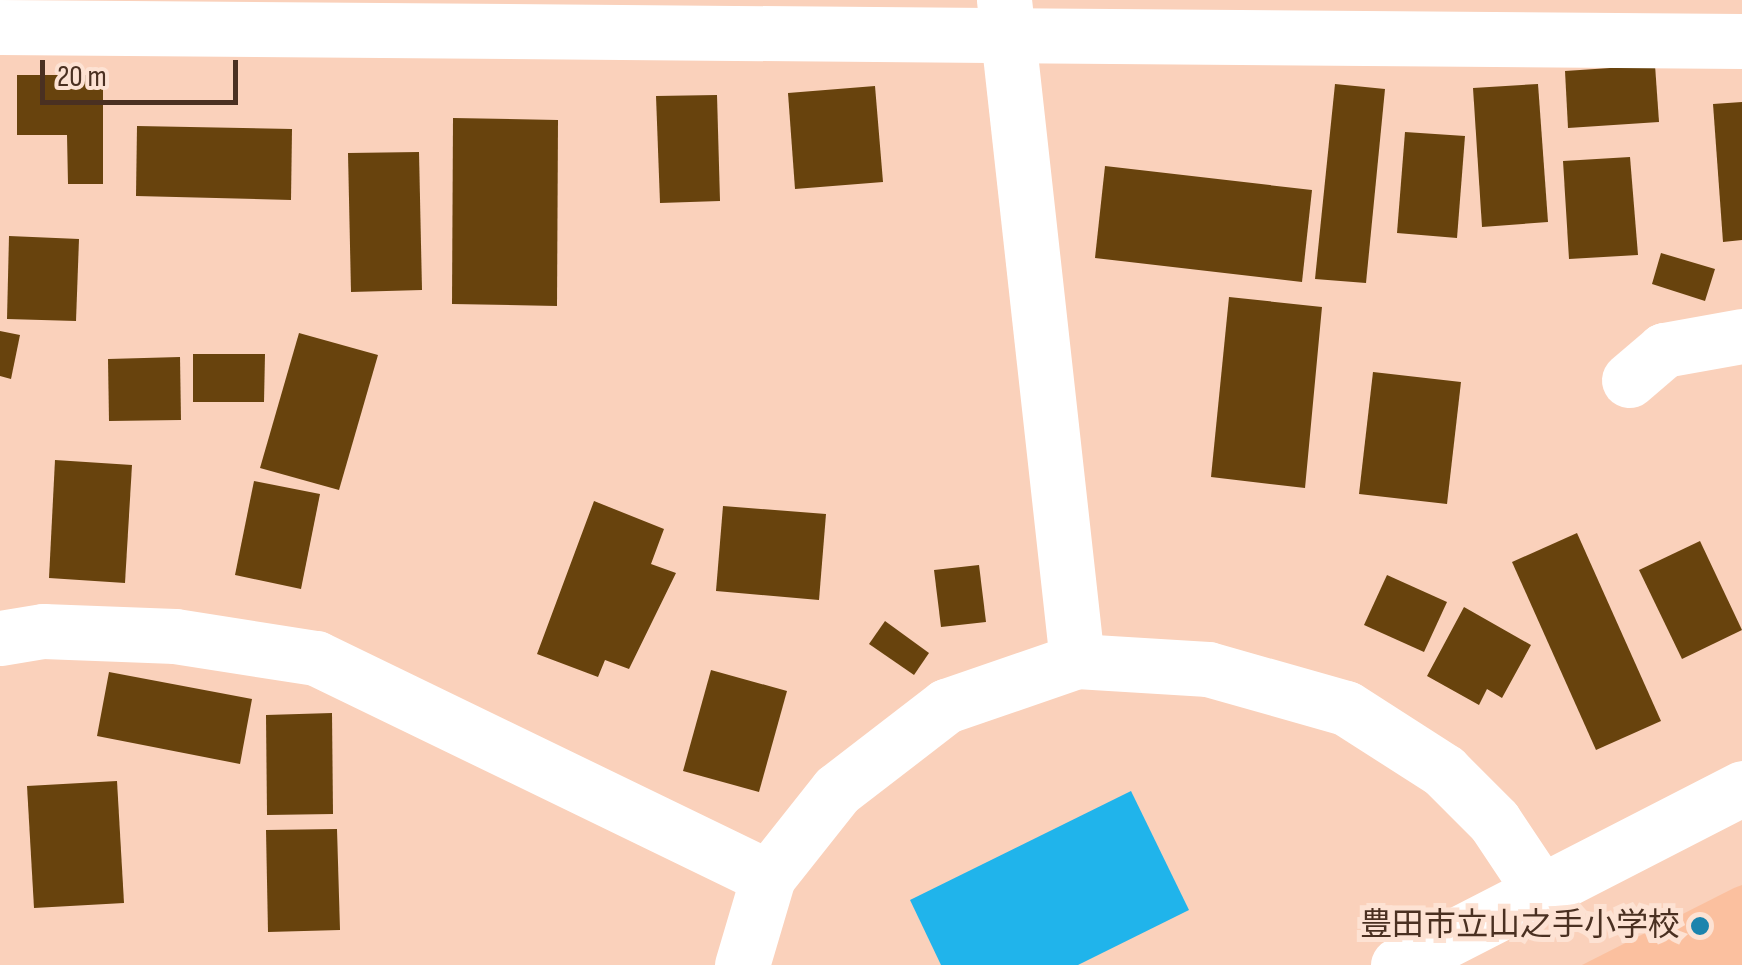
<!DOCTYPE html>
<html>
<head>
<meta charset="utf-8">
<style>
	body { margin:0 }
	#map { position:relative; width:1742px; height:965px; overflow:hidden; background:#fad1bb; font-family:"Sofia Sans Condensed","Noto Sans JP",sans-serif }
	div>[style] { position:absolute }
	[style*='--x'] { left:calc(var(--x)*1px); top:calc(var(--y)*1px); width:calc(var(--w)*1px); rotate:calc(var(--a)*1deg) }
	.built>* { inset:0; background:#fbc09f }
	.water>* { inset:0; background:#20b4eb }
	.building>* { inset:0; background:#68430d }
	.minor>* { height:55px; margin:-27.5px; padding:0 27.5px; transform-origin:27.5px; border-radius:27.5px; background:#fff }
	.tertiary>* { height:55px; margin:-27.5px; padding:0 27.5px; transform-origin:27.5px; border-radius:27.5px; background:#fff }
	.dots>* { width:28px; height:28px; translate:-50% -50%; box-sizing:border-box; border:5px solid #fde2d3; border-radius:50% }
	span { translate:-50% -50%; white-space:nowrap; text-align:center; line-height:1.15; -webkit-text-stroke:10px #fde2d3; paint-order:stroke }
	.poi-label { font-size:32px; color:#4a3021 }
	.right { translate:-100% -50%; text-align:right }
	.scale { position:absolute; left:40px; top:60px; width:198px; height:45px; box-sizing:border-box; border:5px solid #4a3021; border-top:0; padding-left:12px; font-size:30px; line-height:35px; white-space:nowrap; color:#4a3021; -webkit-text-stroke:8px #fde2d3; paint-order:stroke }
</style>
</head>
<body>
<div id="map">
	<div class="built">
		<i style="clip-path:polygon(1742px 885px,1742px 965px,1582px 965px,1734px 888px)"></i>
	</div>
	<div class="water">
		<i style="clip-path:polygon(1131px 791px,1189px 910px,1078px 965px,941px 965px,910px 900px)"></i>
	</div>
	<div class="building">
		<i style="clip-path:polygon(1655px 65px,1659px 122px,1568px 128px,1565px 71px)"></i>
		<i style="clip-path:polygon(17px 75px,103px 75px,103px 184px,68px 184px,67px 135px,17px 135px)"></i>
		<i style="clip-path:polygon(1335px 84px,1385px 89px,1366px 283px,1315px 279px)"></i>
		<i style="clip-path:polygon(1538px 84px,1548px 222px,1482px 227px,1473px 88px)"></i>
		<i style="clip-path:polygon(875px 86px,883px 182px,795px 189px,788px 93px)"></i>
		<i style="clip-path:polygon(717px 95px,720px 201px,660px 203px,656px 96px)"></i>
		<i style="clip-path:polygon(1742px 102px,1742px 240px,1723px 242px,1713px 104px)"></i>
		<i style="clip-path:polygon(453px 118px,558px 120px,557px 306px,452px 304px)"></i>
		<i style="clip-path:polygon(137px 126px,292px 129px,291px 200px,136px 196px)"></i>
		<i style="clip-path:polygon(1405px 132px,1465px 136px,1457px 238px,1397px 233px)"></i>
		<i style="clip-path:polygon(419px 152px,422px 290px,351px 292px,348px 153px)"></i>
		<i style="clip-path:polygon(1630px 157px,1638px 255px,1569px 259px,1563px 161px)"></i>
		<i style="clip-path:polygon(1105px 166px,1312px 190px,1302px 282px,1095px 258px)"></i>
		<i style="clip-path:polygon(9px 236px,79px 239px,76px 321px,7px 319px)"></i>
		<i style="clip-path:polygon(1661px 253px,1715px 269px,1705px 301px,1652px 284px)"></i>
		<i style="clip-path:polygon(1229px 297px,1322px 307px,1305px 488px,1211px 477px)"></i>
		<i style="clip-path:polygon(0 331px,20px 335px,11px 379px,0 376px)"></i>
		<i style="clip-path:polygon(299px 333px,378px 355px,339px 490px,260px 468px)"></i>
		<i style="clip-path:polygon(193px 354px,265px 354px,264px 402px,193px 402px)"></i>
		<i style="clip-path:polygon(180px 357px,181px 420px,109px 421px,108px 359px)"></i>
		<i style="clip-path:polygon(1373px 372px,1461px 382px,1447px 504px,1359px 494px)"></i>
		<i style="clip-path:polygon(55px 460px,132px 465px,125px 583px,49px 578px)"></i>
		<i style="clip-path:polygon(254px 481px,320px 494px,301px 589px,235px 575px)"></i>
		<i style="clip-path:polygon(594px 501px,664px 529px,651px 564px,676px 573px,629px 669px,605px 660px,598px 677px,537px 654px)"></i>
		<i style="clip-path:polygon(723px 506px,826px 514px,819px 600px,716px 591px)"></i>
		<i style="clip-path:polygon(1577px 533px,1661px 721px,1596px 750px,1512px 562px)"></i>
		<i style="clip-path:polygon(1700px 541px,1742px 630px,1682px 659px,1639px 570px)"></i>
		<i style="clip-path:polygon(979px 565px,986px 622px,941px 627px,934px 570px)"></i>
		<i style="clip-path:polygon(1387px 575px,1447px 602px,1424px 652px,1364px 625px)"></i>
		<i style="clip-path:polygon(1464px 607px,1531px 645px,1502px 698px,1487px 689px,1479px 705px,1427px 676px)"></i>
		<i style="clip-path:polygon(885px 621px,929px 653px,914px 675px,869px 644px)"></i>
		<i style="clip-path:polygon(711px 670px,787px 691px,759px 792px,683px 771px)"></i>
		<i style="clip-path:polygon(109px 672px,252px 699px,240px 764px,97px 736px)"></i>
		<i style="clip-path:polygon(332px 713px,333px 814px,267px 815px,266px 715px)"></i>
		<i style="clip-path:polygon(117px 781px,124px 903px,34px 908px,27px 786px)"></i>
		<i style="clip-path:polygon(337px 829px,340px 930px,268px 932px,266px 830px)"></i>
	</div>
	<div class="minor">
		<i style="--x:1004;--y:0;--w:665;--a:83.7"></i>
		<i style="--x:0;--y:27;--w:1742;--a:0.46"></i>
		<i style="--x:1629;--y:380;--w:46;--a:-40.6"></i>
		<i style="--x:1664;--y:350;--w:79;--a:-10.2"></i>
		<i style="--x:0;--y:638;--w:44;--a:-9.2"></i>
		<i style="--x:43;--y:631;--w:132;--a:2.2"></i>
		<i style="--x:175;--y:636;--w:143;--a:8.9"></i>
		<i style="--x:316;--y:658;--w:502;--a:25.85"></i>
		<i style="--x:742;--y:965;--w:92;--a:-73.5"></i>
		<i style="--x:768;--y:877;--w:111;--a:-51.6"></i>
		<i style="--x:837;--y:790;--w:138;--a:-37.6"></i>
		<i style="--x:946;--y:706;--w:139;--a:-19"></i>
		<i style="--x:1077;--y:661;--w:131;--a:3.5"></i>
		<i style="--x:1208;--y:669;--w:143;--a:15.8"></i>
		<i style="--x:1346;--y:708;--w:117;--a:32.7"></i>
		<i style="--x:1444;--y:771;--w:71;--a:45"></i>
		<i style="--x:1494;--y:821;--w:79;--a:56.3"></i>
	</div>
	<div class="tertiary">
		<i style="--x:1398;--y:965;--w:387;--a:-27.2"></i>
	</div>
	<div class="dots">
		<i style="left:1700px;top:926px;background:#1c84ad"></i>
	</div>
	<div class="poi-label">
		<span class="right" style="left:1680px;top:926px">豊田市立山之手小学校</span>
	</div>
	<div class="scale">20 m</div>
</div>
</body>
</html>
